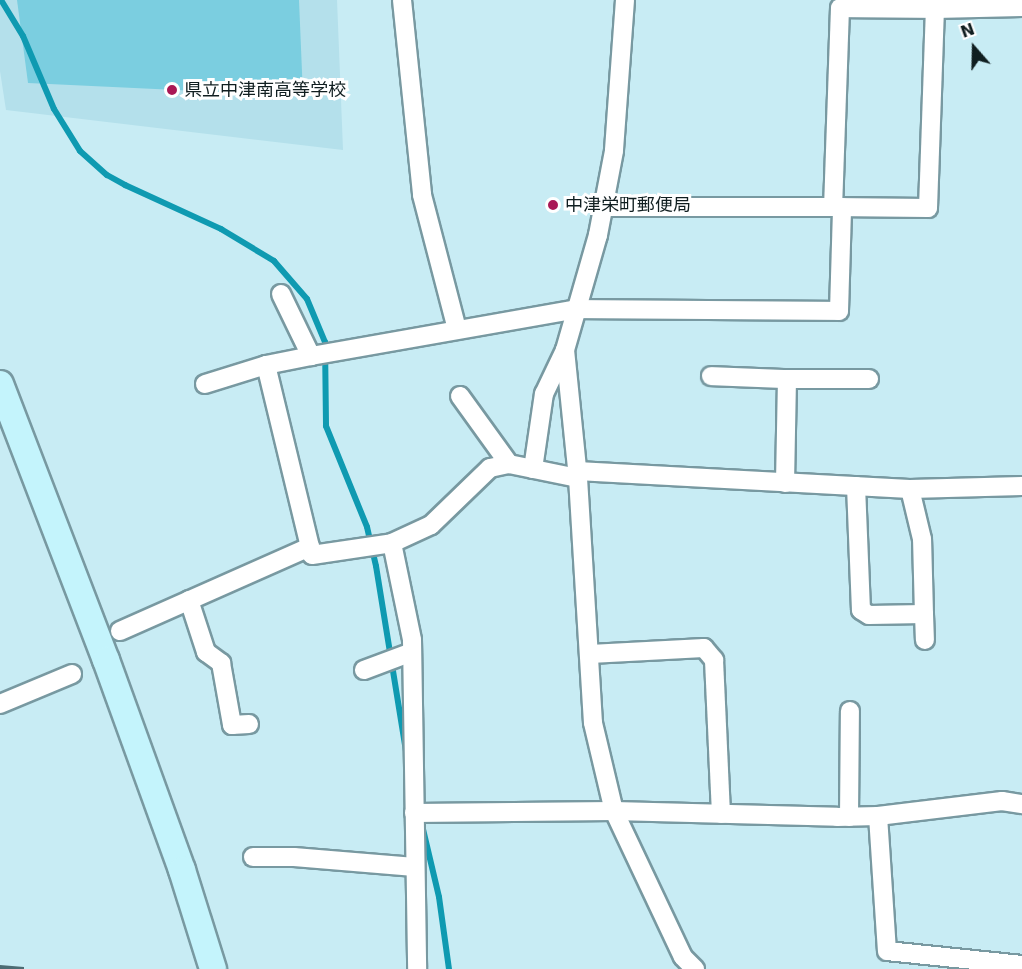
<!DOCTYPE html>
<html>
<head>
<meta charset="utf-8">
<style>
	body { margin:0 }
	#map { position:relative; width:1022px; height:969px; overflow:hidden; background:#c8ecf4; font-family:"DejaVu Sans","Noto Sans JP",sans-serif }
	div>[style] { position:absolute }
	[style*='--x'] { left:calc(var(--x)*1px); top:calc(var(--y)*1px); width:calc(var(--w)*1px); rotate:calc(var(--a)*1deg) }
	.built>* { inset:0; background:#b4e0eb }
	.green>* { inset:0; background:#7bcee0 }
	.stream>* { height:6px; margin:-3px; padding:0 3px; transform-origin:3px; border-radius:3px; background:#0f9ab1 }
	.building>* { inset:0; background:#4c6c73 }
	.roads { filter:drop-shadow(2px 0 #7899a1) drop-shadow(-2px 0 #7899a1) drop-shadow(0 2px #7899a1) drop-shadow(0 -2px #7899a1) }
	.street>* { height:18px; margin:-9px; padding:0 9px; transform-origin:9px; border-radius:9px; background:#fff }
	.secondary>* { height:26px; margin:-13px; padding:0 13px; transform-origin:13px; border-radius:13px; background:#c4f4fc }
	.dots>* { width:16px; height:16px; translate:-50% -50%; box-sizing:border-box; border:3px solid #fff; border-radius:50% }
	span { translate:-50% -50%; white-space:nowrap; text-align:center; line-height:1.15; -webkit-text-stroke:6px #fff; paint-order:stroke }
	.poi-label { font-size:18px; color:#101e20 }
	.left { translate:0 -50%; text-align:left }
	.north { position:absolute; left:944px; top:18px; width:60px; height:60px; -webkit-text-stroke:4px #fff; paint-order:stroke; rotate:340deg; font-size:16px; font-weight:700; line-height:24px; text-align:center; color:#101e20 }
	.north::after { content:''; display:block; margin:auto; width:21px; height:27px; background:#101e20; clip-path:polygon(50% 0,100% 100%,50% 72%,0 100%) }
</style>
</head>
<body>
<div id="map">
	<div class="built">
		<i style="clip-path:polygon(0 0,337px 0,343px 150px,6px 110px,0 71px)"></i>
	</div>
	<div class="green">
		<i style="clip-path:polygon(17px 0,299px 0,303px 96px,28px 83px)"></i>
	</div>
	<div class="stream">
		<i style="--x:1;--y:0;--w:42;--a:58.6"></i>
		<i style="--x:23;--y:36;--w:79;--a:67"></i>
		<i style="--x:54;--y:109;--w:49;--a:58.2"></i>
		<i style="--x:80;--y:151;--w:36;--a:42"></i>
		<i style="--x:107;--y:175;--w:21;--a:29"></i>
		<i style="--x:125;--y:185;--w:106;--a:24.6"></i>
		<i style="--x:221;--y:229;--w:62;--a:31.1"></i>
		<i style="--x:274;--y:261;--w:50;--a:49"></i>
		<i style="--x:307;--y:299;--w:47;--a:67.3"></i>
		<i style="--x:325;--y:342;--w:84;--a:89.3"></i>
		<i style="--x:326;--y:426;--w:109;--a:67.9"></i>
		<i style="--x:367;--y:527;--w:40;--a:77"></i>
		<i style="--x:376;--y:566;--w:187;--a:80.8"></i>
		<i style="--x:422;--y:825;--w:74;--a:76.7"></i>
		<i style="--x:439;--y:897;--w:73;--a:82.1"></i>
	</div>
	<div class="building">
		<i style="clip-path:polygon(0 965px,24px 967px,24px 969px,0 969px)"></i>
	</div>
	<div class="roads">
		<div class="street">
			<i style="--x:402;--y:0;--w:196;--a:84.1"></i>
			<i style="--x:422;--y:195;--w:138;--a:75.4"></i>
			<i style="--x:625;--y:0;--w:151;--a:94.2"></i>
			<i style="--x:614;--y:151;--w:86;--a:100.8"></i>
			<i style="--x:598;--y:235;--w:120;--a:106"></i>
			<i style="--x:565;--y:350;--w:129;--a:84.2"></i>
			<i style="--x:578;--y:478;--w:245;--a:86.5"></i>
			<i style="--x:593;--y:723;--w:90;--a:76.6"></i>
			<i style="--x:614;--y:811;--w:161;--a:64.7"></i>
			<i style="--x:683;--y:957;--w:17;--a:45"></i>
			<i style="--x:935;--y:0;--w:9;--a:90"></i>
			<i style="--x:935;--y:9;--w:87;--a:-1.3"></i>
			<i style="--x:604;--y:207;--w:229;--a:0"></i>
			<i style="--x:833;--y:207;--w:95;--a:0.6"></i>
			<i style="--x:928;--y:208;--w:199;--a:-88"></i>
			<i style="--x:935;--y:9;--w:95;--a:-179.4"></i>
			<i style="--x:840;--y:8;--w:199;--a:92"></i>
			<i style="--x:281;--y:294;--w:69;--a:64.2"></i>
			<i style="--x:311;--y:356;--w:270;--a:-10"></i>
			<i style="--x:577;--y:309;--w:262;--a:0.4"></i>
			<i style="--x:839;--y:311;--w:104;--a:-88.3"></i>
			<i style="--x:266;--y:365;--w:195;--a:76.4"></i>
			<i style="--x:312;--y:555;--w:81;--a:-8.5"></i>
			<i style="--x:392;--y:543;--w:43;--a:-24.8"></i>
			<i style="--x:431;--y:525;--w:82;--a:-44"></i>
			<i style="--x:490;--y:468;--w:19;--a:-12"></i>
			<i style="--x:509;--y:464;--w:70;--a:11.5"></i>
			<i style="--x:711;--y:376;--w:76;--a:2.3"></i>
			<i style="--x:205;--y:384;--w:64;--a:-17.3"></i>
			<i style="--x:266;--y:365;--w:46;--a:-11.3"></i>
			<i style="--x:460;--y:396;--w:84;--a:54.2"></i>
			<i style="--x:533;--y:469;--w:76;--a:-81.7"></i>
			<i style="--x:544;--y:394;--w:49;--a:-64.5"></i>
			<i style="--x:577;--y:471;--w:333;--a:3.1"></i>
			<i style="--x:910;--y:489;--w:112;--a:-1.5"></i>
			<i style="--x:785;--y:483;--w:104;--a:-88.9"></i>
			<i style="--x:787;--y:379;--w:82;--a:0"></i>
			<i style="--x:856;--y:486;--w:124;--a:87.7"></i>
			<i style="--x:861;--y:610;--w:9;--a:32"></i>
			<i style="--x:869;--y:615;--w:55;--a:-1"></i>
			<i style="--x:924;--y:614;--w:75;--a:-91.5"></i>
			<i style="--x:922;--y:539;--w:51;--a:-103.5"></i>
			<i style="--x:392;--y:543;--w:99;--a:78.3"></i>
			<i style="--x:412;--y:640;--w:329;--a:89.1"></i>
			<i style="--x:189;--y:600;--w:55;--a:71.9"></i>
			<i style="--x:206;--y:652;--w:19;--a:36"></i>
			<i style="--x:221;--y:663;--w:63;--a:79.9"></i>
			<i style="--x:232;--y:725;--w:17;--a:-3"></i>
			<i style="--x:924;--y:614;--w:26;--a:88"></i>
			<i style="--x:120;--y:631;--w:208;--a:-23.9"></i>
			<i style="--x:590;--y:654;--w:114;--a:-3"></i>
			<i style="--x:704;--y:648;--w:16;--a:50"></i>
			<i style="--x:714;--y:660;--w:154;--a:87.4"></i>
			<i style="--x:364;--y:670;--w:51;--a:-20.6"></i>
			<i style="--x:0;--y:704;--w:78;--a:-22.6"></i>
			<i style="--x:414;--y:813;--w:200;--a:-0.6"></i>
			<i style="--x:614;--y:811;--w:223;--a:1.5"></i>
			<i style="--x:837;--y:817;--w:41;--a:-1.4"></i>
			<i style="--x:878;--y:816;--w:125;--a:-6.9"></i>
			<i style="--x:1002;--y:801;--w:20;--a:9"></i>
			<i style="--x:878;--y:816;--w:135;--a:86.2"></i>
			<i style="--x:887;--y:951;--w:136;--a:5.9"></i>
			<i style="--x:849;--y:817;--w:106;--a:-89.5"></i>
			<i style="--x:253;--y:857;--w:41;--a:0"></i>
			<i style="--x:294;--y:857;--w:121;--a:4.7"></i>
		</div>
		<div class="secondary">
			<i style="--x:0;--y:384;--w:296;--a:69"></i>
			<i style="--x:106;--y:660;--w:223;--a:70.1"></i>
			<i style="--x:182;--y:870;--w:104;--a:72.6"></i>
		</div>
	</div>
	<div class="dots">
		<i style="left:172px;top:90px;background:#a91855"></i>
		<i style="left:553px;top:205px;background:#a91855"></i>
	</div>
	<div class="poi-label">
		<span class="left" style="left:184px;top:90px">県立中津南高等学校</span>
		<span class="left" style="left:565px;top:205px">中津栄町郵便局</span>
	</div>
	<div class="north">N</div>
</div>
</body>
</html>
